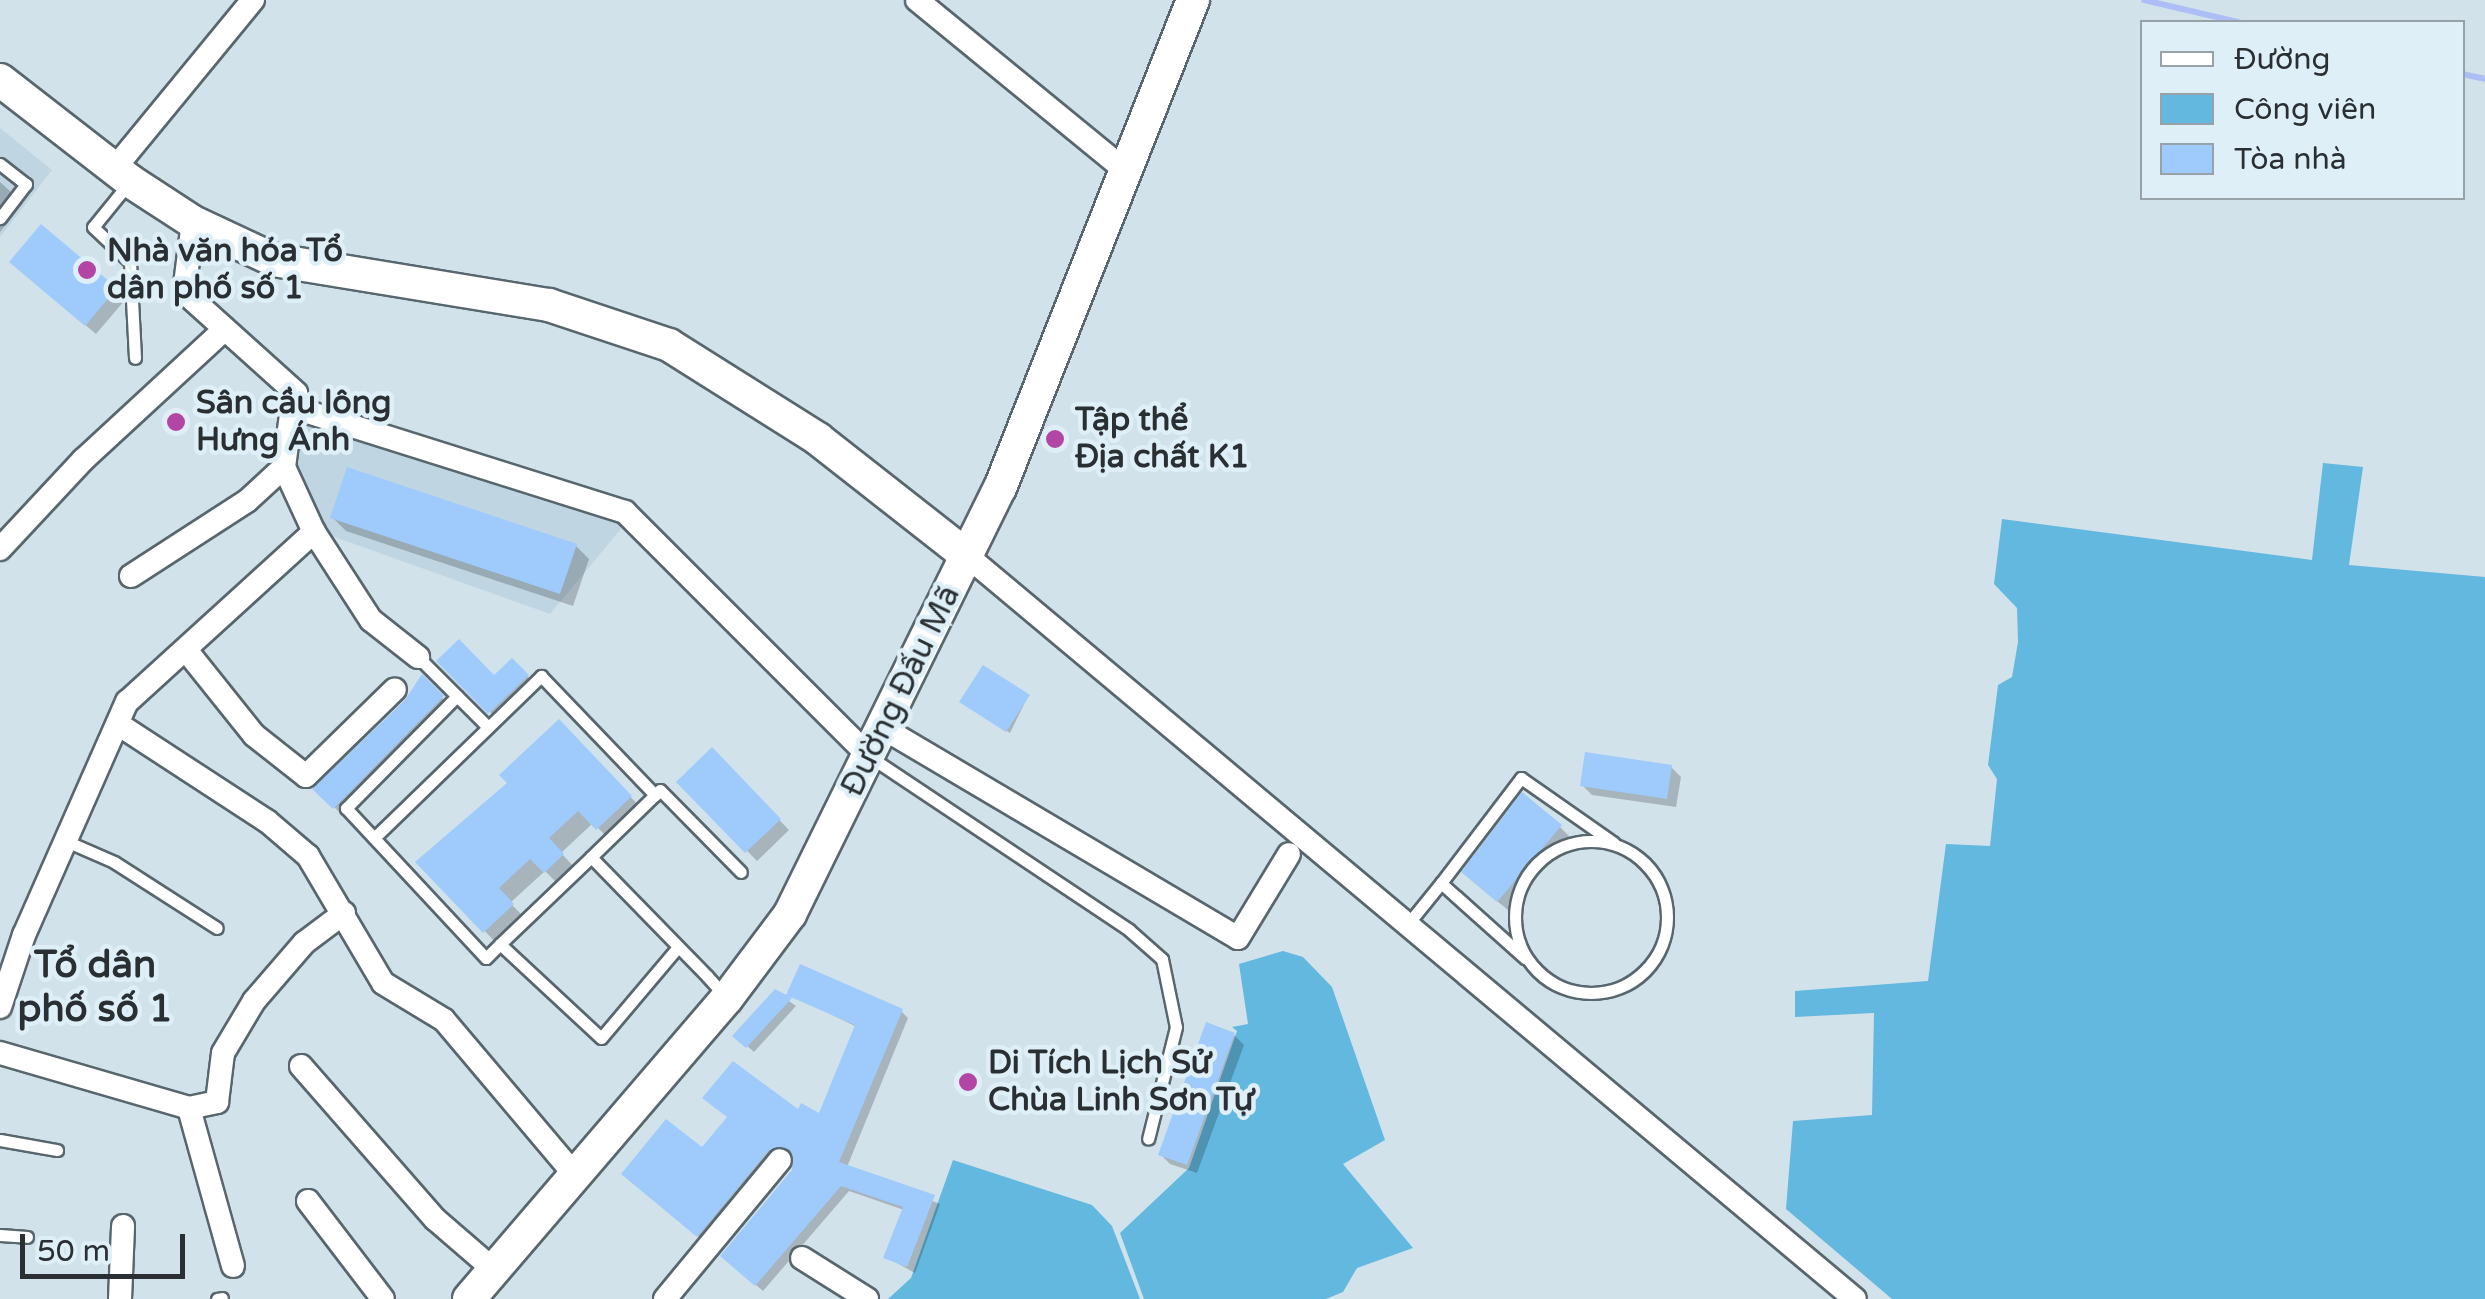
<!DOCTYPE html>
<html>
<head>
<meta charset="utf-8">
<style>
	body { margin:0 }
	#map { position:relative; width:2485px; height:1299px; overflow:hidden; background:#d2e2ea; font-family:"Varela Round",sans-serif }
	div>[style] { position:absolute }
	[style*='--x'] { left:calc(var(--x)*1px); top:calc(var(--y)*1px); width:calc(var(--w)*1px); rotate:calc(var(--a)*1deg) }
	.built>* { inset:0; background:#bfd5e1 }
	.green>* { inset:0; background:#62b8df }
	.shadow>* { inset:0; background:#0003 }
	.stream>* { height:6px; margin:-3px; padding:0 3px; transform-origin:3px; border-radius:3px; background:#adbef7 }
	.building>* { inset:0; background:#9ecbfb }
	.roads { filter:drop-shadow(2px 0 #58666d) drop-shadow(-2px 0 #58666d) drop-shadow(0 2px #58666d) drop-shadow(0 -2px #58666d) }
	.lane>* { height:11px; margin:-5.5px; padding:0 5.5px; transform-origin:5.5px; border-radius:5.5px; background:#fff }
	.lane>.ring { margin:-5.5px; padding:0; box-sizing:content-box; background:none; border:11px solid #fff; border-radius:50% }
	.street>* { height:22px; margin:-11px; padding:0 11px; transform-origin:11px; border-radius:11px; background:#fff }
	.secondary>* { height:32px; margin:-16px; padding:0 16px; transform-origin:16px; border-radius:16px; background:#fff }
	.dots>* { width:28px; height:28px; translate:-50% -50%; box-sizing:border-box; border:5px solid #dfeff7; border-radius:50% }
	span { translate:-50% -50%; white-space:nowrap; text-align:center; line-height:1.15; -webkit-text-stroke:9px #dfeff7; paint-order:stroke }
	.poi-label { font-size:32px; color:#292f32; font-weight:700 }
	.left { translate:0 -50%; text-align:left }
	.street-label { font-size:32px; color:#292f32 }
	.quarter-label { font-size:38px; color:#292f32; font-weight:700 }
	.legend { position:absolute; left:2140px; top:20px; width:325px; height:180px; box-sizing:border-box; background:#dfeff7; border:2px solid #96a2a8; margin:0; padding:12px 18px; list-style:none; font-size:30px; color:#292f32 }
	.legend li { display:flex; align-items:center; gap:20px; height:50px }
	.legend b { width:50px; border:2px solid #96a2a8 }
	.scale { position:absolute; left:20px; top:1234px; width:165px; height:45px; box-sizing:border-box; border:5px solid #292f32; border-top:0; padding-left:12px; font-size:30px; line-height:35px; white-space:nowrap; color:#292f32; -webkit-text-stroke:8px #dfeff7; paint-order:stroke }
</style>
</head>
<body>
<div id="map">
	<div class="built">
		<i style="clip-path:polygon(0 128px,52px 170px,0 237px)"></i>
		<i style="clip-path:polygon(301px 419px,625px 524px,550px 614px,321px 532px,293px 460px)"></i>
	</div>
	<div class="green">
		<i style="clip-path:polygon(2323px 463px,2363px 467px,2349px 565px,2485px 577px,2485px 1299px,1892px 1299px,1786px 1209px,1793px 1121px,1872px 1115px,1874px 1013px,1795px 1017px,1795px 991px,1928px 981px,1946px 844px,1990px 846px,1997px 779px,1988px 765px,1998px 685px,2012px 677px,2018px 642px,2017px 608px,1994px 584px,2002px 519px,2312px 560px)"></i>
		<i style="clip-path:polygon(1283px 951px,1303px 957px,1332px 987px,1385px 1140px,1343px 1164px,1413px 1248px,1357px 1268px,1343px 1292px,1326px 1299px,1144px 1299px,1120px 1233px,1189px 1168px,1237px 1031px,1232px 1027px,1248px 1024px,1239px 964px)"></i>
		<i style="clip-path:polygon(953px 1160px,1092px 1205px,1112px 1226px,1140px 1299px,888px 1299px,911px 1278px)"></i>
	</div>
	<div class="shadow">
		<i style="clip-path:polygon(0 182px,23px 203px,0 232px)"></i>
		<i style="clip-path:polygon(42px 228px,125px 300px,96px 334px,22px 271px)"></i>
		<i style="clip-path:polygon(332px 517px,576px 546px,589px 559px,573px 606px,346px 531px)"></i>
		<i style="clip-path:polygon(439px 661px,494px 679px,512px 661px,537px 686px,500px 722px)"></i>
		<i style="clip-path:polygon(422px 678px,452px 708px,344px 817px,316px 789px,407px 701px)"></i>
		<i style="clip-path:polygon(1028px 696px,1010px 733px,966px 705px)"></i>
		<i style="clip-path:polygon(559px 722px,644px 811px,611px 841px,593px 823px,561px 853px,576px 869px,559px 885px,545px 871px,510px 903px,526px 919px,498px 945px,419px 862px,510px 783px)"></i>
		<i style="clip-path:polygon(712px 751px,789px 830px,757px 861px,680px 782px)"></i>
		<i style="clip-path:polygon(1671px 767px,1681px 777px,1676px 807px,1592px 795px,1582px 785px)"></i>
		<i style="clip-path:polygon(1560px 827px,1570px 837px,1508px 910px,1474px 882px)"></i>
		<i style="clip-path:polygon(776px 992px,796px 1006px,754px 1052px,736px 1036px)"></i>
		<i style="clip-path:polygon(789px 994px,901px 1011px,908px 1018px,847px 1167px,940px 1204px,915px 1273px,886px 1257px,904px 1210px,849px 1191px,763px 1291px,730px 1263px,794px 1170px,793px 1155px,777px 1156px,705px 1242px,631px 1180px,798px 1113px,820px 1116px,857px 1027px)"></i>
		<i style="clip-path:polygon(1234px 1035px,1244px 1045px,1197px 1173px,1170px 1164px,1160px 1154px)"></i>
	</div>
	<div class="stream">
		<i style="--x:2144;--y:0;--w:97;--a:13.2"></i>
		<i style="--x:2462;--y:74;--w:24;--a:12"></i>
	</div>
	<div class="building">
		<i style="clip-path:polygon(41px 224px,117px 288px,85px 326px,9px 262px)"></i>
		<i style="clip-path:polygon(347px 467px,577px 544px,560px 594px,330px 518px)"></i>
		<i style="clip-path:polygon(459px 639px,494px 675px,512px 658px,529px 675px,488px 714px,436px 661px)"></i>
		<i style="clip-path:polygon(983px 665px,1030px 695px,1006px 732px,959px 702px)"></i>
		<i style="clip-path:polygon(422px 674px,444px 696px,333px 809px,312px 789px,405px 700px)"></i>
		<i style="clip-path:polygon(559px 719px,632px 796px,596px 830px,578px 811px,549px 838px,564px 854px,544px 873px,530px 859px,499px 888px,514px 904px,483px 933px,415px 862px,507px 783px,499px 775px)"></i>
		<i style="clip-path:polygon(712px 747px,781px 819px,745px 853px,676px 782px)"></i>
		<i style="clip-path:polygon(1585px 752px,1672px 765px,1667px 799px,1580px 786px)"></i>
		<i style="clip-path:polygon(1522px 792px,1562px 825px,1497px 902px,1461px 872px)"></i>
		<i style="clip-path:polygon(800px 964px,903px 1009px,839px 1162px,935px 1195px,907px 1267px,883px 1258px,903px 1207px,841px 1186px,755px 1286px,720px 1256px,792px 1170px,790px 1149px,769px 1150px,697px 1237px,621px 1174px,666px 1119px,702px 1147px,727px 1117px,702px 1098px,733px 1061px,798px 1109px,801px 1103px,819px 1113px,855px 1025px,786px 995px)"></i>
		<i style="clip-path:polygon(775px 989px,792px 998px,746px 1048px,732px 1036px)"></i>
		<i style="clip-path:polygon(1206px 1022px,1235px 1033px,1187px 1165px,1158px 1155px)"></i>
	</div>
	<div class="roads">
		<div class="lane">
			<i style="--x:0;--y:164;--w:33;--a:38"></i>
			<i style="--x:26;--y:184;--w:43;--a:127.4"></i>
			<i style="--x:128;--y:184;--w:55;--a:129.1"></i>
			<i style="--x:93;--y:227;--w:51;--a:43.4"></i>
			<i style="--x:130;--y:262;--w:96;--a:87"></i>
			<i style="--x:418;--y:657;--w:99;--a:45"></i>
			<i style="--x:457;--y:696;--w:158;--a:134.7"></i>
			<i style="--x:346;--y:808;--w:205;--a:47"></i>
			<i style="--x:486;--y:958;--w:20;--a:-45"></i>
			<i style="--x:870;--y:757;--w:311;--a:33.7"></i>
			<i style="--x:1129;--y:930;--w:44;--a:41.3"></i>
			<i style="--x:1162;--y:959;--w:69;--a:78.4"></i>
			<i style="--x:1176;--y:1027;--w:115;--a:104"></i>
			<i style="--x:374;--y:838;--w:233;--a:-44.1"></i>
			<i style="--x:541;--y:676;--w:165;--a:46.2"></i>
			<i style="--x:66;--y:841;--w:52;--a:23.6"></i>
			<i style="--x:114;--y:862;--w:122;--a:32.7"></i>
			<i class="ring" style="left:1515px;top:841px;width:141px;height:141px"></i>
			<i style="--x:591;--y:857;--w:96;--a:-44.2"></i>
			<i style="--x:660;--y:790;--w:115;--a:45.4"></i>
			<i style="--x:1441;--y:883;--w:132;--a:-52.7"></i>
			<i style="--x:1521;--y:778;--w:113;--a:35"></i>
			<i style="--x:1407;--y:925;--w:54;--a:-51"></i>
			<i style="--x:1441;--y:883;--w:113;--a:41.8"></i>
			<i style="--x:678;--y:947;--w:119;--a:130.2"></i>
			<i style="--x:601;--y:1038;--w:138;--a:-137.1"></i>
			<i style="--x:500;--y:944;--w:126;--a:-43.7"></i>
			<i style="--x:591;--y:857;--w:166;--a:45.7"></i>
			<i style="--x:707;--y:976;--w:25;--a:48"></i>
			<i style="--x:0;--y:1140;--w:58;--a:10"></i>
			<i style="--x:0;--y:1235;--w:27;--a:4"></i>
			<i style="--x:217;--y:1299;--w:5;--a:-11"></i>
		</div>
		<div class="street">
			<i style="--x:917;--y:0;--w:265;--a:39.3"></i>
			<i style="--x:114;--y:169;--w:219;--a:-50.6"></i>
			<i style="--x:193;--y:222;--w:71;--a:97.3"></i>
			<i style="--x:184;--y:292;--w:151;--a:42"></i>
			<i style="--x:296;--y:393;--w:15;--a:106"></i>
			<i style="--x:292;--y:407;--w:349;--a:17.5"></i>
			<i style="--x:625;--y:512;--w:346;--a:45"></i>
			<i style="--x:314;--y:532;--w:105;--a:57.1"></i>
			<i style="--x:371;--y:620;--w:60;--a:38.2"></i>
			<i style="--x:0;--y:549;--w:122;--a:-47"></i>
			<i style="--x:83;--y:460;--w:193;--a:-42.7"></i>
			<i style="--x:966;--y:555;--w:1159;--a:39.93"></i>
			<i style="--x:131;--y:576;--w:138;--a:-32.9"></i>
			<i style="--x:247;--y:501;--w:50;--a:-42.6"></i>
			<i style="--x:186;--y:650;--w:109;--a:51.3"></i>
			<i style="--x:254;--y:735;--w:66;--a:38.3"></i>
			<i style="--x:306;--y:776;--w:124;--a:-44.3"></i>
			<i style="--x:118;--y:724;--w:178;--a:33.1"></i>
			<i style="--x:267;--y:821;--w:54;--a:40.5"></i>
			<i style="--x:308;--y:856;--w:147;--a:59.4"></i>
			<i style="--x:383;--y:983;--w:71;--a:31.2"></i>
			<i style="--x:444;--y:1020;--w:204;--a:49.8"></i>
			<i style="--x:883;--y:728;--w:412;--a:30.6"></i>
			<i style="--x:1238;--y:938;--w:98;--a:-58.7"></i>
			<i style="--x:0;--y:1007;--w:76;--a:-71.6"></i>
			<i style="--x:24;--y:935;--w:255;--a:-66.2"></i>
			<i style="--x:127;--y:702;--w:253;--a:-42.3"></i>
			<i style="--x:314;--y:532;--w:72;--a:-114.8"></i>
			<i style="--x:284;--y:467;--w:61;--a:-82.4"></i>
			<i style="--x:0;--y:1053;--w:197;--a:16.2"></i>
			<i style="--x:301;--y:1066;--w:203;--a:48.8"></i>
			<i style="--x:435;--y:1219;--w:78;--a:40.8"></i>
			<i style="--x:308;--y:1201;--w:123;--a:52.6"></i>
			<i style="--x:802;--y:1258;--w:77;--a:32.2"></i>
			<i style="--x:233;--y:1266;--w:164;--a:-105.6"></i>
			<i style="--x:189;--y:1108;--w:29;--a:-12"></i>
			<i style="--x:217;--y:1102;--w:49;--a:-83"></i>
			<i style="--x:223;--y:1053;--w:61;--a:-59.2"></i>
			<i style="--x:254;--y:1001;--w:77;--a:-49.2"></i>
			<i style="--x:304;--y:943;--w:50;--a:-36.9"></i>
			<i style="--x:120;--y:1299;--w:73;--a:-87.6"></i>
			<i style="--x:665;--y:1299;--w:180;--a:-50.4"></i>
		</div>
		<div class="secondary">
			<i style="--x:0;--y:80;--w:165;--a:37.8"></i>
			<i style="--x:130;--y:181;--w:75;--a:33.1"></i>
			<i style="--x:193;--y:222;--w:89;--a:25.1"></i>
			<i style="--x:274;--y:260;--w:279;--a:9.3"></i>
			<i style="--x:549;--y:305;--w:126;--a:18.4"></i>
			<i style="--x:669;--y:345;--w:176;--a:32.2"></i>
			<i style="--x:818;--y:439;--w:188;--a:38.1"></i>
			<i style="--x:469;--y:1299;--w:396;--a:-49.4"></i>
			<i style="--x:727;--y:998;--w:105;--a:-53.1"></i>
			<i style="--x:790;--y:914;--w:475;--a:-63.8"></i>
			<i style="--x:1000;--y:488;--w:525;--a:-68.42"></i>
		</div>
	</div>
	<div class="dots">
		<i style="left:87px;top:270px;background:#b346a5"></i>
		<i style="left:176px;top:422px;background:#b346a5"></i>
		<i style="left:1055px;top:439px;background:#b346a5"></i>
		<i style="left:968px;top:1082px;background:#b346a5"></i>
	</div>
	<div class="poi-label">
		<span class="left" style="left:107px;top:270px">Nhà văn hóa Tổ<br>dân phố số 1</span>
		<span class="left" style="left:196px;top:422px">Sân cầu lông<br>Hưng Ánh</span>
		<span class="left" style="left:1075px;top:439px">Tập thể<br>Địa chất K1</span>
		<span class="left" style="left:988px;top:1082px">Di Tích Lịch Sử<br>Chùa Linh Sơn Tự</span>
	</div>
	<div class="street-label">
		<span style="left:901px;top:691px;rotate:-64deg">Đường Đấu Mã</span>
	</div>
	<div class="quarter-label">
		<span style="left:95px;top:988px">Tổ dân<br>phố số 1</span>
	</div>
	<ul class="legend">
	<li><b style="height:12px;background:#fff"></b>Đường</li>
	<li><b style="height:28px;background:#62b8df"></b>Công viên</li>
	<li><b style="height:28px;background:#9ecbfb"></b>Tòa nhà</li>
	</ul>
	<div class="scale">50 m</div>
</div>
</body>
</html>
